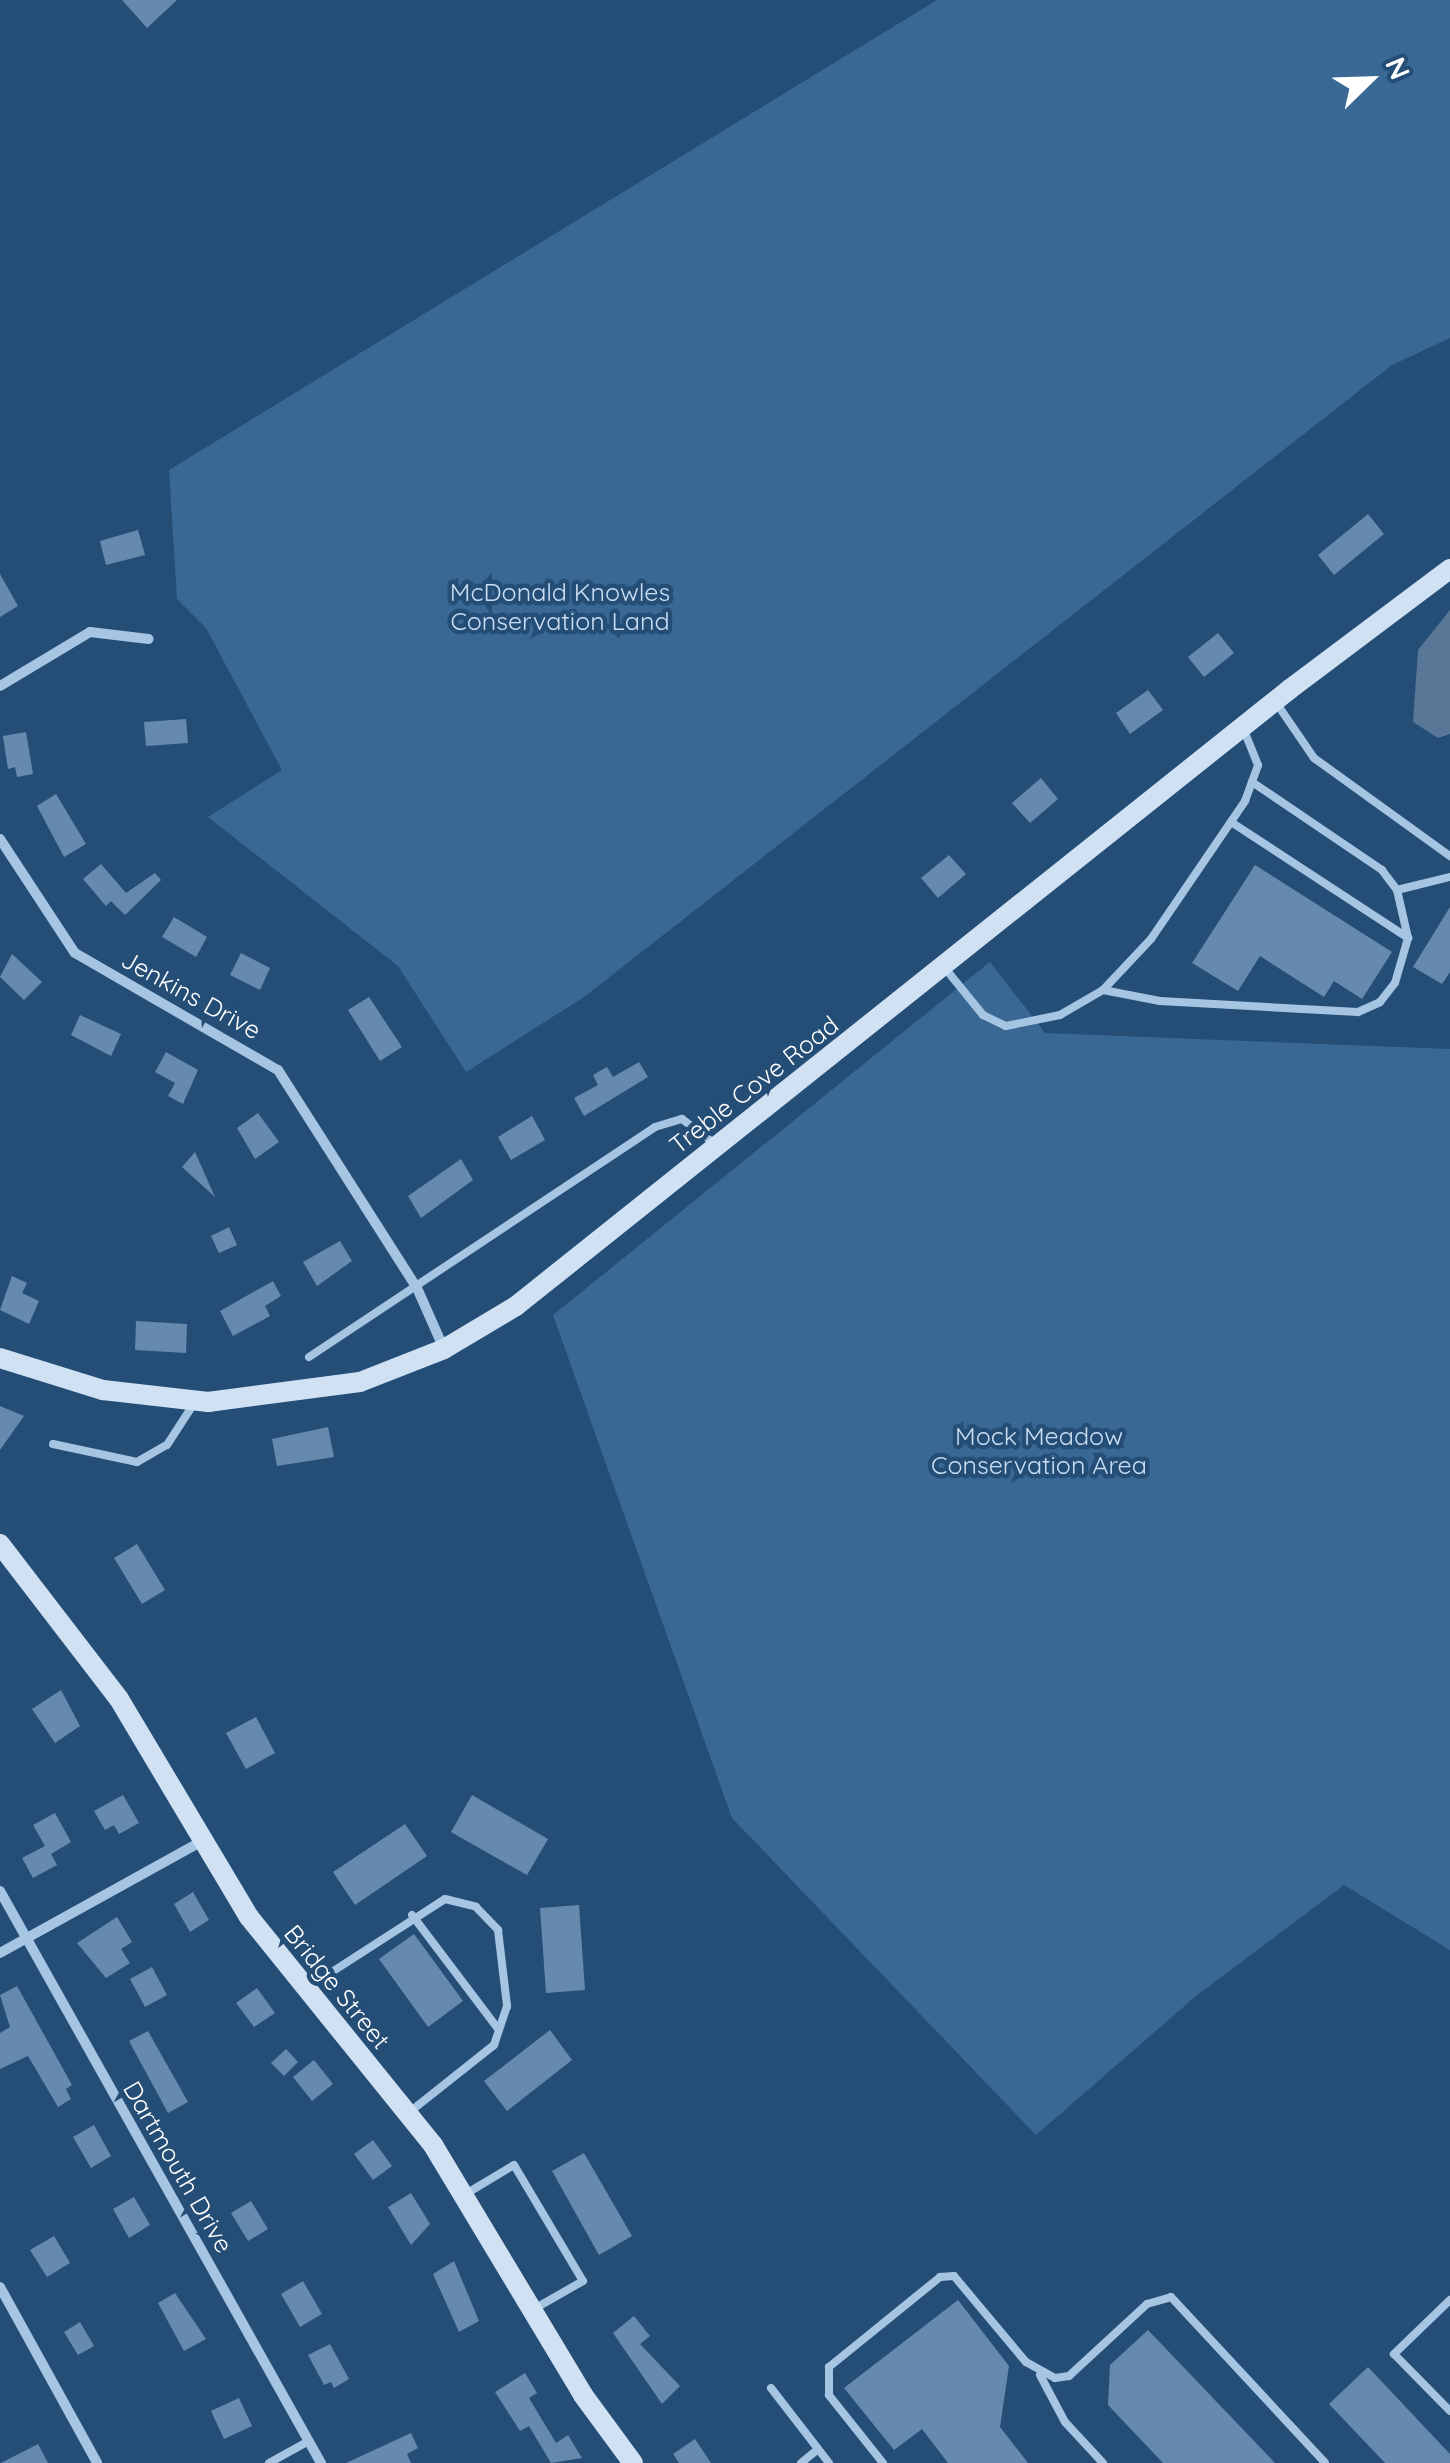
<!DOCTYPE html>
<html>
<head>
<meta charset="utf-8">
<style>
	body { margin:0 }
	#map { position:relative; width:1450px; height:2463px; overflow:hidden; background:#254e77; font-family:Quicksand,sans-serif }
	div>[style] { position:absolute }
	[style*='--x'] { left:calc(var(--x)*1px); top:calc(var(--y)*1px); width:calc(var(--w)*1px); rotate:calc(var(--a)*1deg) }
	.green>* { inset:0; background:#396895 }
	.water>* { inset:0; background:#597796 }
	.building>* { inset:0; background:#658aae }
	.service>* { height:8px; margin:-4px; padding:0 4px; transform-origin:4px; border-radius:4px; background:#a6c5e3 }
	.minor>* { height:10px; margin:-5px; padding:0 5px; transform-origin:5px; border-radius:5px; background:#a6c5e3 }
	.secondary>* { height:20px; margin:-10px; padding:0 10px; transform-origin:10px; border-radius:10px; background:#cfe1f3 }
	span { translate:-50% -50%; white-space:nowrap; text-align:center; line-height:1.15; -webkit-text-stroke:9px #254e77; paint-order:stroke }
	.park-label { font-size:25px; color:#c9def3 }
	.street-label { font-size:25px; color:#fff }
	.north { position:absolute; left:1320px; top:30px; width:100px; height:100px; -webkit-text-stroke:8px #254e77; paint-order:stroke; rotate:67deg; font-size:28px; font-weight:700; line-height:40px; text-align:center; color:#fff }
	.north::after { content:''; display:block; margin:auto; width:35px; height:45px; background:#fff; clip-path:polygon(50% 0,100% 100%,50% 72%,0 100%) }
</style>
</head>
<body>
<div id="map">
	<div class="green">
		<i style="clip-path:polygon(937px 0,1450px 0,1450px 338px,1392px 365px,584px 997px,466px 1072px,398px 966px,208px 817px,282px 770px,206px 628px,177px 599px,169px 470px)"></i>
		<i style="clip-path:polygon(990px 962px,1045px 1033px,1450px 1049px,1450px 1950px,1344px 1885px,1196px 1996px,1036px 2135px,732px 1818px,553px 1315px)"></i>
	</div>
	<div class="water">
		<i style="clip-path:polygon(1450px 610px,1450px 734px,1438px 738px,1413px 722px,1418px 650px)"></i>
	</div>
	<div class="building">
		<i style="clip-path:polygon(122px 0,177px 0,147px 28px)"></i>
		<i style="clip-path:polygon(1368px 514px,1384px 534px,1334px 575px,1318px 555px)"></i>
		<i style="clip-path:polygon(138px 530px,145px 555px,106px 565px,100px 541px)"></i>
		<i style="clip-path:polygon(0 574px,18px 606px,0 617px)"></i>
		<i style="clip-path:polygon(1218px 633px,1234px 653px,1204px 677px,1188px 657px)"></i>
		<i style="clip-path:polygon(1148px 690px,1163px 710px,1130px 734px,1116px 713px)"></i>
		<i style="clip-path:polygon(186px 719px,188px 743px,146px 746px,144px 722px)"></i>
		<i style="clip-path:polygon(26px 732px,33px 774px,17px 777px,15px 767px,8px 769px,3px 736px)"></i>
		<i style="clip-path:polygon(1041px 778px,1058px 799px,1030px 823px,1012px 803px)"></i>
		<i style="clip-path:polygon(56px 794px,86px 844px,64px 857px,37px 806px)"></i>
		<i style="clip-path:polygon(949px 855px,966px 874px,938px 898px,921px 878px)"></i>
		<i style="clip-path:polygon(101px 864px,126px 893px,155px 873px,161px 880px,125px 915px,111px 901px,106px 906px,83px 879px)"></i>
		<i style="clip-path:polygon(1255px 865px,1392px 952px,1362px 999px,1334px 981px,1324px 997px,1260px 956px,1238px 991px,1192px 963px)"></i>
		<i style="clip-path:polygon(1450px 907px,1450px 972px,1442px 984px,1413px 967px)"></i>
		<i style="clip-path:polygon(174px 917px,207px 937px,196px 957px,162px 937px)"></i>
		<i style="clip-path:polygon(241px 953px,270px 968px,260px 990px,230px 975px)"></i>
		<i style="clip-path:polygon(12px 954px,42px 982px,24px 1000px,0 977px)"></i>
		<i style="clip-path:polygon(369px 997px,402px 1047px,380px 1061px,348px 1010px)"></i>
		<i style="clip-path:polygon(80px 1015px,121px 1034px,111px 1056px,71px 1035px)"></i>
		<i style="clip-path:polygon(166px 1052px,198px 1070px,183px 1104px,168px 1096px,175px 1083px,155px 1072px)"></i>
		<i style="clip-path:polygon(639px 1062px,648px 1077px,584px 1116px,574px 1098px,598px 1085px,593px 1075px,607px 1067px,613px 1077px)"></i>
		<i style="clip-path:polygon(258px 1113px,279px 1142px,255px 1159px,237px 1128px)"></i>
		<i style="clip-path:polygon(532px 1116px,545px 1140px,511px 1160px,498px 1137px)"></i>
		<i style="clip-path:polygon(195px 1152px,215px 1197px,182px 1167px)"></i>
		<i style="clip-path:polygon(461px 1159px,473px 1180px,421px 1218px,408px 1196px)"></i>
		<i style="clip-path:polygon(229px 1227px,237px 1245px,219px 1253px,211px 1236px)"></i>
		<i style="clip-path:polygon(340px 1241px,352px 1261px,317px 1286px,303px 1262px)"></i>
		<i style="clip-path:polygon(12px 1276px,27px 1283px,22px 1293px,39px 1301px,29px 1324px,0 1310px)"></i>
		<i style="clip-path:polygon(273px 1281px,281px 1296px,265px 1306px,270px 1316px,233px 1336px,220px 1311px)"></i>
		<i style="clip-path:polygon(136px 1321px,187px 1324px,186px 1353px,135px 1350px)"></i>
		<i style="clip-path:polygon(0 1406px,24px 1416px,0 1450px)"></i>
		<i style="clip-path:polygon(328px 1427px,334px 1457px,277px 1466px,272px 1439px)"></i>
		<i style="clip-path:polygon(137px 1544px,165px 1590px,142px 1604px,114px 1558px)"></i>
		<i style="clip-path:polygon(61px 1690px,80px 1726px,55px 1743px,32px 1709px)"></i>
		<i style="clip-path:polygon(256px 1717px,275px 1753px,246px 1769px,226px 1733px)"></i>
		<i style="clip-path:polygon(123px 1795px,139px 1823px,119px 1834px,114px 1825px,105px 1830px,94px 1811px)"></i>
		<i style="clip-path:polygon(472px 1795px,548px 1839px,527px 1875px,451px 1832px)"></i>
		<i style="clip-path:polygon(55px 1813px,71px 1842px,51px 1854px,57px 1865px,33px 1878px,22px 1858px,45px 1846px,33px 1825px)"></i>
		<i style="clip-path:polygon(405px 1824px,427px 1856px,355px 1905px,333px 1872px)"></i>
		<i style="clip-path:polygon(193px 1892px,209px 1920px,190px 1932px,174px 1904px)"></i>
		<i style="clip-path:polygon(579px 1905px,585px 1990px,546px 1993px,540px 1908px)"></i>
		<i style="clip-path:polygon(117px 1917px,132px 1942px,121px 1949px,130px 1963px,106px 1978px,77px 1943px)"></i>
		<i style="clip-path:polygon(414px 1934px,463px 2001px,428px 2027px,379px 1959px)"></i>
		<i style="clip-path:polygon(152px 1967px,167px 1995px,145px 2007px,130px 1979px)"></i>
		<i style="clip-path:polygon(17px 1986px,72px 2085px,66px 2089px,71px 2099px,58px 2107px,28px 2056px,0 2069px,0 2033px,10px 2027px,0 1995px)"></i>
		<i style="clip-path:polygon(257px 1988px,275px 2013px,254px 2027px,236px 2003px)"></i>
		<i style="clip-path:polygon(550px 2030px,572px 2060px,507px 2111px,484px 2081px)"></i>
		<i style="clip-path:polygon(148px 2031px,188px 2102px,168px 2113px,129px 2041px)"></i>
		<i style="clip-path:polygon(286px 2049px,298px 2062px,284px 2076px,271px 2063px)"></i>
		<i style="clip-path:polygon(314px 2060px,333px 2084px,312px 2101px,293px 2077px)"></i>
		<i style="clip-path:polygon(94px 2125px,111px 2156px,91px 2168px,73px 2137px)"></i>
		<i style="clip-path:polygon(373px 2140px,392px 2166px,373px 2180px,354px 2154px)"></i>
		<i style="clip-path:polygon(584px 2153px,632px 2236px,599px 2255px,552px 2171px)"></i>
		<i style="clip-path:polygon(411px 2193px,430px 2224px,411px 2245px,388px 2207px)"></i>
		<i style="clip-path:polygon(134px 2197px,150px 2225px,129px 2238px,113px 2209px)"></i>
		<i style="clip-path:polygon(251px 2201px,268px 2229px,248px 2241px,231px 2213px)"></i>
		<i style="clip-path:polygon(54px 2236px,70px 2263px,47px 2277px,30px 2250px)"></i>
		<i style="clip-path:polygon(454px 2261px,479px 2321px,459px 2332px,433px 2274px)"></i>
		<i style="clip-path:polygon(303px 2281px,322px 2314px,300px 2327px,281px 2294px)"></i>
		<i style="clip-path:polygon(175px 2293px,206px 2339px,184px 2351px,158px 2303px)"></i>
		<i style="clip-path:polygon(958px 2300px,1009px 2366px,1000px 2427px,1028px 2463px,948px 2463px,922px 2429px,894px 2450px,844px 2388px)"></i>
		<i style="clip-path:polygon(634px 2316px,650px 2336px,640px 2344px,680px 2386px,662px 2404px,613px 2333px)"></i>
		<i style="clip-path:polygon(80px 2322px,94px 2346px,78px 2355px,64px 2332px)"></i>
		<i style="clip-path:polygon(1148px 2330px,1275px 2463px,1163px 2463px,1108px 2405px,1110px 2365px)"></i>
		<i style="clip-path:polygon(330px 2344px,349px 2379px,334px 2388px,331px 2382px,324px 2385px,308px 2355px)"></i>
		<i style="clip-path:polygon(1368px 2367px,1450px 2454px,1450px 2463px,1385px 2463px,1329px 2404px)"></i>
		<i style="clip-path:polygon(525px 2373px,537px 2393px,529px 2398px,556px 2443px,568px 2435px,582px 2458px,551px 2463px,529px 2426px,520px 2431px,495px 2392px)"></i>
		<i style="clip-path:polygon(239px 2398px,252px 2426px,224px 2439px,211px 2411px)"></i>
		<i style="clip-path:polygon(411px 2433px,418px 2448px,407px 2454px,411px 2463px,346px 2463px)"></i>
		<i style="clip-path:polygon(695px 2439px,711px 2463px,679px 2463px,673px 2454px)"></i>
		<i style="clip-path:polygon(38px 2444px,48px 2463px,1px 2463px)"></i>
	</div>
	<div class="service">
		<i style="--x:1275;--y:701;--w:69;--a:55.6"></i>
		<i style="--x:1314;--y:758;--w:168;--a:35.8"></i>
		<i style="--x:1231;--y:822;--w:212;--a:33.2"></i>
		<i style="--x:1397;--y:890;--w:55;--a:-13.8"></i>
		<i style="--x:944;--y:967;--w:62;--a:50.9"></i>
		<i style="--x:983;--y:1015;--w:25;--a:26"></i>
		<i style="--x:1006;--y:1026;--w:55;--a:-11.5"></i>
		<i style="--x:1060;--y:1015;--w:50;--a:-30.2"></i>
		<i style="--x:1103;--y:990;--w:70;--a:-46.7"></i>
		<i style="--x:1151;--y:939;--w:167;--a:-55.7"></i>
		<i style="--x:1245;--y:801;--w:38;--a:-70"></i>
		<i style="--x:1258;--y:765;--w:37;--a:-112"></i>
		<i style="--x:1103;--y:990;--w:58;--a:10.9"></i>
		<i style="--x:1160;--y:1001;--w:198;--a:3.2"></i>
		<i style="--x:1358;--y:1012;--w:24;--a:-24"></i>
		<i style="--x:1380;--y:1002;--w:24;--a:-52"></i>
		<i style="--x:1395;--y:983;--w:47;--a:-73.9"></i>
		<i style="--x:1408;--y:938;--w:49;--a:-102.9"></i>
		<i style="--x:1397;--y:890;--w:25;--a:-127"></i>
		<i style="--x:1382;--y:870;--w:157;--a:-145.9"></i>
		<i style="--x:309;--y:1357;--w:415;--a:-33.6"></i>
		<i style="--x:655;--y:1127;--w:28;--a:-17"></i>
		<i style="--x:682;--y:1119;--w:40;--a:37"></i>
		<i style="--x:53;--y:1444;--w:86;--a:12.1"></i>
		<i style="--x:137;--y:1462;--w:34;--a:-30"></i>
		<i style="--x:167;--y:1445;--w:48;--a:-57"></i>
		<i style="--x:412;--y:1915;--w:144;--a:52.9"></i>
		<i style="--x:307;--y:1988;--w:164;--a:-32.8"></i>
		<i style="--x:445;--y:1899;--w:32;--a:14"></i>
		<i style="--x:476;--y:1907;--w:32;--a:46"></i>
		<i style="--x:498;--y:1930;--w:77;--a:83.2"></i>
		<i style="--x:507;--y:2006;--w:41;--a:108.4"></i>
		<i style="--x:494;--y:2045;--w:106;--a:141.5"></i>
		<i style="--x:464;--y:2195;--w:58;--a:-31"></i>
		<i style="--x:514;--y:2165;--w:135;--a:59.3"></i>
		<i style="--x:583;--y:2281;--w:56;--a:150.3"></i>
		<i style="--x:1450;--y:2300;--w:78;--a:136"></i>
		<i style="--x:1394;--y:2354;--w:80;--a:45.5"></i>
		<i style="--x:1040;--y:2375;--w:53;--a:62"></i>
		<i style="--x:1065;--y:2422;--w:56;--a:47.2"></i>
		<i style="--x:771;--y:2388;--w:95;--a:52.3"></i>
		<i style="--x:269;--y:2463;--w:46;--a:-28.8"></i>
		<i style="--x:801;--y:2463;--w:22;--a:-39"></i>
		<i style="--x:883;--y:2463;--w:87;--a:-128.5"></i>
		<i style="--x:829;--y:2395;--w:28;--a:-90"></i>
		<i style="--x:829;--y:2367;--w:143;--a:-39"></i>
		<i style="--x:940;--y:2277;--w:14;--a:-4"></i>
		<i style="--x:954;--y:2276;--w:112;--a:50.1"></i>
		<i style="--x:1026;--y:2362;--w:33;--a:29"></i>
		<i style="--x:1055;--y:2378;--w:14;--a:-8"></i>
		<i style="--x:1069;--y:2376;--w:106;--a:-42.7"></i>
		<i style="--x:1147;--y:2304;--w:25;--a:-16"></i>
		<i style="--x:1171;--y:2297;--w:226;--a:47.1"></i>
	</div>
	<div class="minor">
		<i style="--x:0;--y:686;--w:105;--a:-31"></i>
		<i style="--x:90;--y:632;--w:59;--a:6.8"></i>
		<i style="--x:0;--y:839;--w:136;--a:56.7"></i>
		<i style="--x:75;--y:953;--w:234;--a:30"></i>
		<i style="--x:278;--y:1070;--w:259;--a:57.5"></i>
		<i style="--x:417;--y:1288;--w:67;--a:66.1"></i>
		<i style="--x:0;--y:1891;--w:656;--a:60.7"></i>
		<i style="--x:0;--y:1953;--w:233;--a:-29"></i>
		<i style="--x:0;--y:2287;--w:201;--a:61.1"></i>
	</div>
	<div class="secondary">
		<i style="--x:0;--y:1358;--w:108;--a:17.3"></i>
		<i style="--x:103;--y:1390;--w:106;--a:6.5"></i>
		<i style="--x:208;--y:1402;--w:153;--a:-7.5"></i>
		<i style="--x:360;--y:1382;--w:90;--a:-21.4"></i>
		<i style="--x:444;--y:1349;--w:84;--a:-30.8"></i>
		<i style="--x:516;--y:1306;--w:990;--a:-38.56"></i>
		<i style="--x:1290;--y:689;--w:200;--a:-36.9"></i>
		<i style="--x:0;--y:1544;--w:195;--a:52.5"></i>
		<i style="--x:119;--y:1699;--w:254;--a:59.2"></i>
		<i style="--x:249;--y:1917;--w:293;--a:51.1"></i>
		<i style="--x:433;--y:2145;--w:292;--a:59"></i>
		<i style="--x:583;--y:2395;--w:84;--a:53.7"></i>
	</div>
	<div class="park-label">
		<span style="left:560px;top:607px">McDonald Knowles<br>Conservation Land</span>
		<span style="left:1039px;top:1451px">Mock Meadow<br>Conservation Area</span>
	</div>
	<div class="street-label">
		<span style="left:191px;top:995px;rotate:29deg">Jenkins Drive</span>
		<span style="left:754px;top:1085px;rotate:-38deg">Treble Cove Road</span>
		<span style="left:337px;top:1987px;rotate:51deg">Bridge Street</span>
		<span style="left:178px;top:2167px;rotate:60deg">Dartmouth Drive</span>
	</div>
	<div class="north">N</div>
</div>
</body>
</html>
